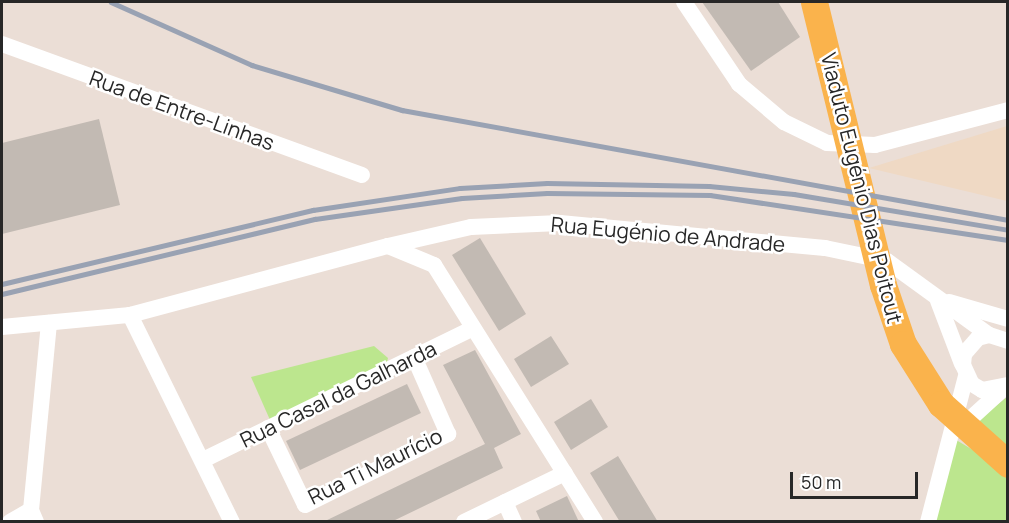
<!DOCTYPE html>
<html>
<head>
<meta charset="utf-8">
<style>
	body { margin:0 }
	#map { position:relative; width:1009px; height:523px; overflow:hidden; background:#ebded6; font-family:Manrope,sans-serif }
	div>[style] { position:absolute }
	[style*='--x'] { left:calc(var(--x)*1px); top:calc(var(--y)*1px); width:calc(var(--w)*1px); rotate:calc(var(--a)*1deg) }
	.education>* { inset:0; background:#efd9c4 }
	.green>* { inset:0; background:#bce68e }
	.building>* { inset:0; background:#c2bab3 }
	.minor>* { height:16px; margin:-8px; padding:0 8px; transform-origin:8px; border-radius:8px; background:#fff }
	.primary>* { height:27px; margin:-13.5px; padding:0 13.5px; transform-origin:13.5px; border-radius:13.5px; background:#fab34c }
	.rail>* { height:4.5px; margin:-2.25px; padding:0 2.25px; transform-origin:2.25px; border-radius:2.25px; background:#99a2b3 }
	span { translate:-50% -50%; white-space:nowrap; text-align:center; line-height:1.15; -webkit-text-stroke:5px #fff; paint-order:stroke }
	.street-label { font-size:21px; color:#272727 }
	.frame { position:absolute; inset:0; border:3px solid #272727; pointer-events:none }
	.scale { position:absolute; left:790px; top:472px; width:128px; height:27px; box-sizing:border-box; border:3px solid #272727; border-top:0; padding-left:8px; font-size:18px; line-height:21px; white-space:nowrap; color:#272727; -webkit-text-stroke:4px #fff; paint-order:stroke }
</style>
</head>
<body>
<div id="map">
	<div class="education">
		<i style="clip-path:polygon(1007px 126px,1007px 201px,869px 168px)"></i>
	</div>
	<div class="green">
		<i style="clip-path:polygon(374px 346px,388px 358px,386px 366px,270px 420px,251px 377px)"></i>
		<i style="clip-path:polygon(1007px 397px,1007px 449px,975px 422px)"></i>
		<i style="clip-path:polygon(951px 437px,1007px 470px,1007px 521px,928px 522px)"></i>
	</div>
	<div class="building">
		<i style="clip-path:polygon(702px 2px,778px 2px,800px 37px,751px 71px)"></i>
		<i style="clip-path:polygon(99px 119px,120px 205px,2px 234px,2px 143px)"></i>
		<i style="clip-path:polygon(480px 238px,526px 314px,499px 331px,452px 255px)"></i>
		<i style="clip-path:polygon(551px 336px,569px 364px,531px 387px,514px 359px)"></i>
		<i style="clip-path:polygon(475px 350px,521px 434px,494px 448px,503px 468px,391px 522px,323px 522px,485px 444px,443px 365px)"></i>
		<i style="clip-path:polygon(407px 384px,421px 413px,300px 470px,286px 441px)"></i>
		<i style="clip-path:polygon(591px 399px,608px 427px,571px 450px,554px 422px)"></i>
		<i style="clip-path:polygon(618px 456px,641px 494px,658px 522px,620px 522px,590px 473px)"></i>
		<i style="clip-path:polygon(567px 496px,579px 522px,541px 522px,536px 511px)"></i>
	</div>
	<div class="minor">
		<i style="--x:684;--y:2;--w:99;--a:56.1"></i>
		<i style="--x:739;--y:84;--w:59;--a:40.2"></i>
		<i style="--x:784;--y:122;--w:48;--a:26"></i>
		<i style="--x:827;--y:143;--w:48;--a:2.4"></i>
		<i style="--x:875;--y:145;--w:138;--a:-14.7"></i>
		<i style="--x:2;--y:44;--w:383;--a:20"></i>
		<i style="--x:388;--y:246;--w:85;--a:-12.9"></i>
		<i style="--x:471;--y:227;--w:89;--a:-2.6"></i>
		<i style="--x:560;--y:223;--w:266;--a:5.4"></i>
		<i style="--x:825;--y:248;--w:63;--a:11.8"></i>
		<i style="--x:887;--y:261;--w:126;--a:36"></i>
		<i style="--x:938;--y:301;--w:67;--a:69.1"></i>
		<i style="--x:949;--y:302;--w:61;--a:16.1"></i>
		<i style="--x:130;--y:315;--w:231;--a:63.8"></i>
		<i style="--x:2;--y:327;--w:129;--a:-5.4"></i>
		<i style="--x:130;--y:315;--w:267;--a:-15"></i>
		<i style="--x:388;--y:246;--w:50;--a:22.4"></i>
		<i style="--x:434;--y:265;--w:303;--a:57.9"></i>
		<i style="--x:1008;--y:341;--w:20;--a:-162"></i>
		<i style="--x:989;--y:335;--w:11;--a:165"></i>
		<i style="--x:978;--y:338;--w:21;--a:131"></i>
		<i style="--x:964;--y:354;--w:11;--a:95"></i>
		<i style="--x:963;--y:365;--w:21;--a:65"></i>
		<i style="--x:972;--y:384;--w:12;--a:31"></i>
		<i style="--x:982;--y:390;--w:26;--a:-11"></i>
		<i style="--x:268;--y:428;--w:85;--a:64.3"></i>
		<i style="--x:305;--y:505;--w:160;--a:-26.4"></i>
		<i style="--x:448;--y:434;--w:84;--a:-113.8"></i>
		<i style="--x:958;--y:430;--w:61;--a:-42.3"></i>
		<i style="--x:203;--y:460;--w:299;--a:-26"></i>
		<i style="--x:505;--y:502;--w:22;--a:66"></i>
		<i style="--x:10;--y:522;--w:24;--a:-30"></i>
		<i style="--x:36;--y:522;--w:13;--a:-113"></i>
		<i style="--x:31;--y:510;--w:188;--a:-84.5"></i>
		<i style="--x:464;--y:522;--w:112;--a:-25.9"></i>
		<i style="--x:928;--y:522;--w:151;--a:-75.4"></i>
	</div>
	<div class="primary">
		<i style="--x:814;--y:2;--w:291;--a:76.3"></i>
		<i style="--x:883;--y:285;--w:62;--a:71.3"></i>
		<i style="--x:903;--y:344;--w:71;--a:57.7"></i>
		<i style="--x:941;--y:404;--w:90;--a:41.8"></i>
	</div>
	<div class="rail">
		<i style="--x:111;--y:2;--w:154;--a:24.1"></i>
		<i style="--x:252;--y:65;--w:157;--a:16.7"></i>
		<i style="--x:402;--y:110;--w:616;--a:10.29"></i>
		<i style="--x:2;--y:284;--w:320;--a:-13.4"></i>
		<i style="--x:313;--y:210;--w:149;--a:-8.5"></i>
		<i style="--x:460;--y:188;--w:87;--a:-3.3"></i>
		<i style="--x:547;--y:183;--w:162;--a:1.1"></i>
		<i style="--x:709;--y:186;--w:85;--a:5.4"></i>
		<i style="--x:794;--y:194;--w:217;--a:9.5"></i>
		<i style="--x:2;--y:294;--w:322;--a:-13.5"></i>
		<i style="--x:315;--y:219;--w:148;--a:-8.1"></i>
		<i style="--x:462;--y:198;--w:85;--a:-3.4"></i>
		<i style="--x:547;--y:193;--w:163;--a:0.7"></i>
		<i style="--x:710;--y:195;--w:301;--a:8.6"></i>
	</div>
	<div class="street-label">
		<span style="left:182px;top:110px;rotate:20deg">Rua de Entre-Linhas</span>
		<span style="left:862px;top:188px;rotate:76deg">Viaduto Eugénio Dias Poitout</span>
		<span style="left:668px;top:234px;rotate:5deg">Rua Eugénio de Andrade</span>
		<span style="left:338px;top:394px;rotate:-26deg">Rua Casal da Galharda</span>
		<span style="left:375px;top:466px;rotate:-26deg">Rua Ti Maurício</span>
	</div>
	<div class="frame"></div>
	<div class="scale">50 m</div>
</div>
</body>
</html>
